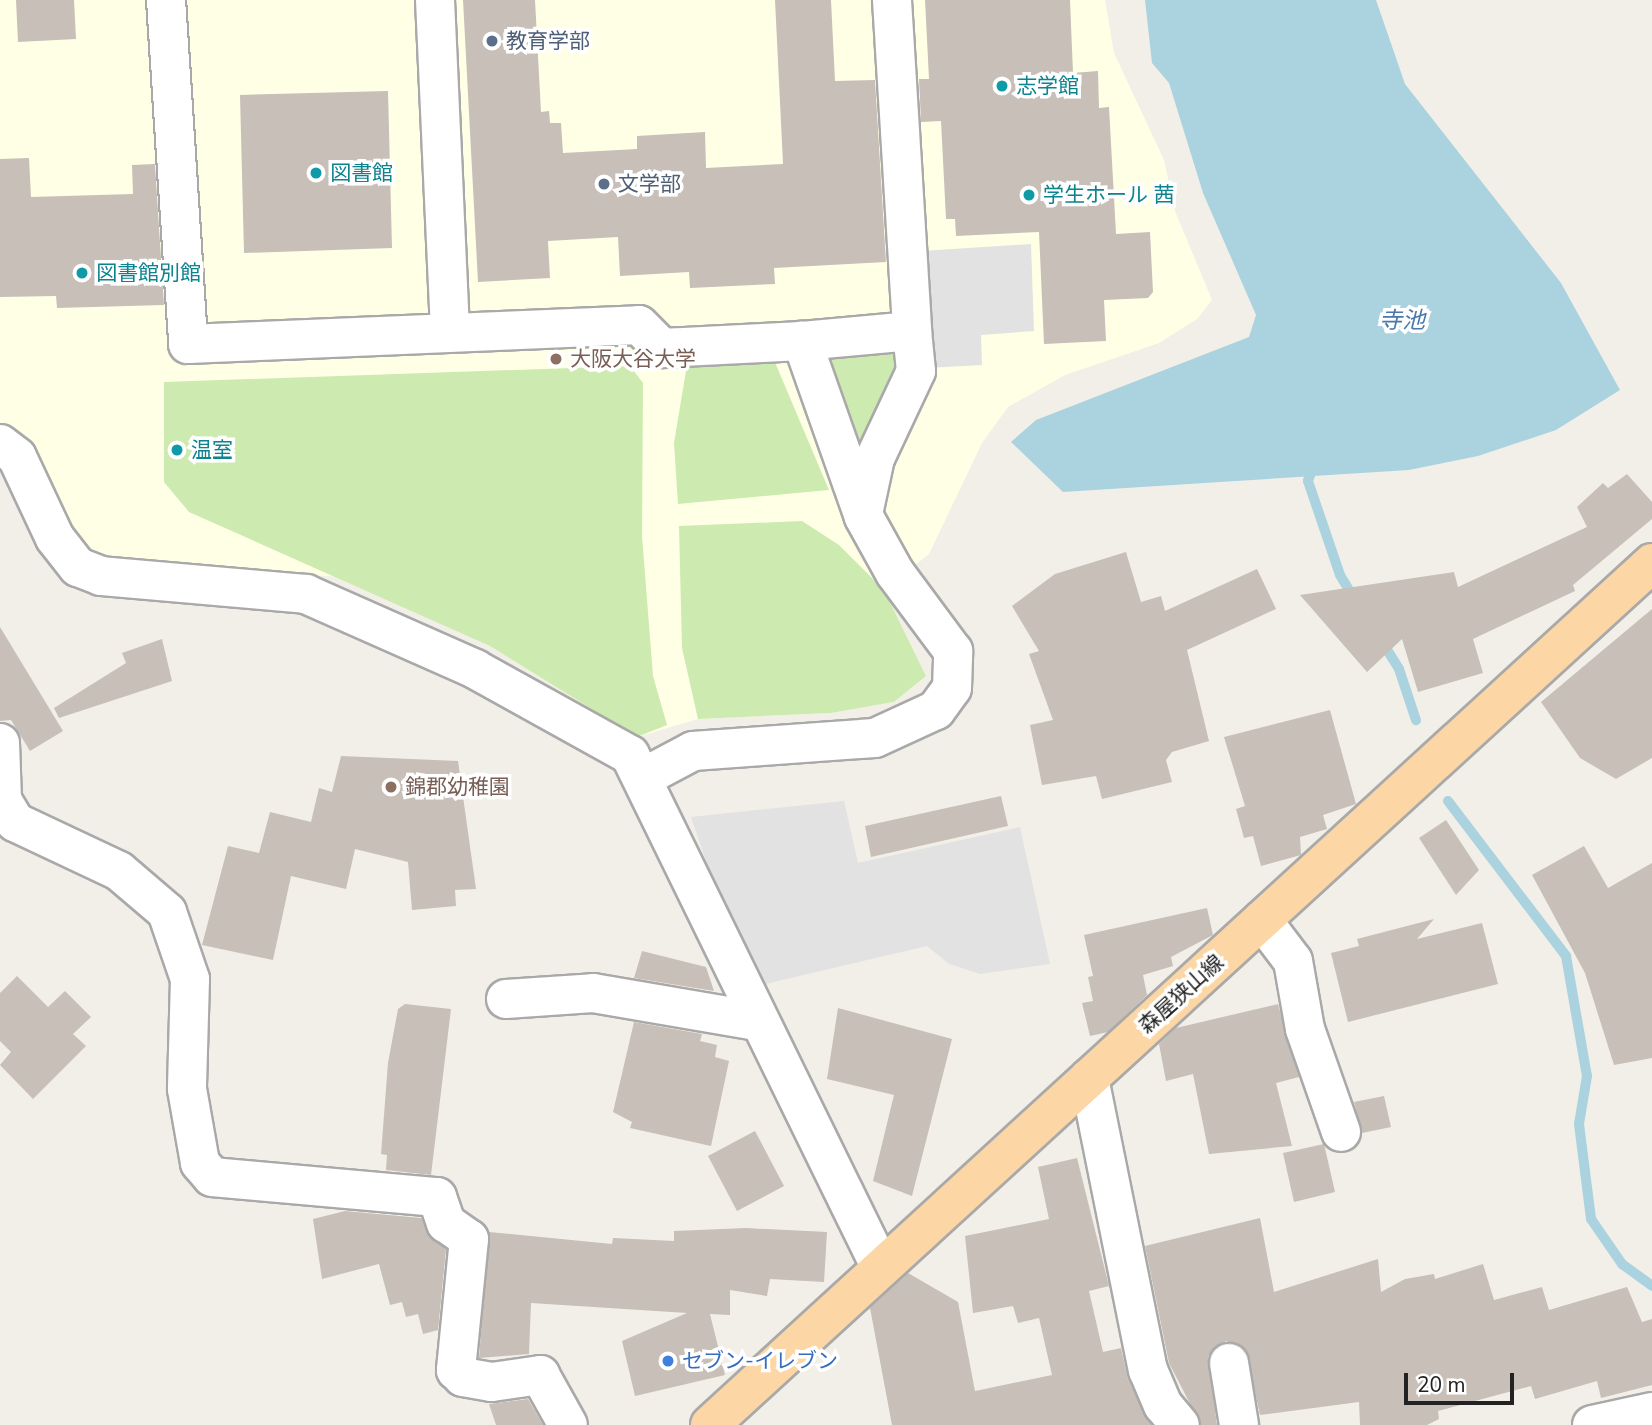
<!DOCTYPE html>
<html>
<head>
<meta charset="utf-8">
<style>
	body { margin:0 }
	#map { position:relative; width:1652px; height:1425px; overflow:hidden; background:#f2efe9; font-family:"Nunito Sans","Noto Sans JP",sans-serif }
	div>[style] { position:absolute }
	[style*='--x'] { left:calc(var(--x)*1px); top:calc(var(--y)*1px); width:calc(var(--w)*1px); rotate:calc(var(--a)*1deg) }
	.education>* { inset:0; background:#ffffe5 }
	.grass>* { inset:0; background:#cdebb0 }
	.parking>* { inset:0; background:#e2e2e2 }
	.water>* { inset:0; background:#aad3df }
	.stream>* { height:10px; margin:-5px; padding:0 5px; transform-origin:5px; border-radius:5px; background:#aad3df }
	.building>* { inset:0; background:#c7bfb8 }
	.roads { filter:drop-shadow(2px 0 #a9a9a9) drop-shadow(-2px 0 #a9a9a9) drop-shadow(0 2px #a9a9a9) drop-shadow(0 -2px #a9a9a9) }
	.minor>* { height:38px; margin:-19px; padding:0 19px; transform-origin:19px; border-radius:19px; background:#fff }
	.major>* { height:38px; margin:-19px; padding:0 19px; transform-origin:19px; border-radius:19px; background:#fcd6a4 }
	.dots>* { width:19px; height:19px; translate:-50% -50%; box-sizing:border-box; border:4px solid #fff; border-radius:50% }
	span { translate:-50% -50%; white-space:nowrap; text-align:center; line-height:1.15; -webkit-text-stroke:7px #fff; paint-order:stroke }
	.service-label { font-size:21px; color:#4e5e75 }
	.left { translate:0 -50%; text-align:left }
	.culture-label { font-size:21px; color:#0d838f }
	.education-label { font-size:21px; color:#785e54 }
	.street-label { font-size:21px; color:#222 }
	.shop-label { font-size:21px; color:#366cbe }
	.water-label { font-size:23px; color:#4a7aab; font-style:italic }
	.scale { position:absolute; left:1404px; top:1373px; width:110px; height:32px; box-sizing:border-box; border:4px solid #222; border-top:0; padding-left:9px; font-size:21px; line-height:24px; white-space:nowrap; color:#222; -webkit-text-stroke:5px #fff; paint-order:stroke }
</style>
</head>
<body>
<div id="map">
	<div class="education">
		<i style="clip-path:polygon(0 0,1105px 0,1114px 53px,1164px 160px,1175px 211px,1212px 300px,1197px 319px,1159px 343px,1065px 375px,1008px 407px,982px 443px,929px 554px,884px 590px,926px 676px,894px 702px,831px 713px,698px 719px,637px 737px,490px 646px,342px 577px,103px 563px,74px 536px,42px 461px,0 425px)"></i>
	</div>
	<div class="grass">
		<i style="clip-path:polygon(894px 345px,903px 361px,861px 448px,818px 354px)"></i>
		<i style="clip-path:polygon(774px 360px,829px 490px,678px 504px,674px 443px,687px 365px)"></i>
		<i style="clip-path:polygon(630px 366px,643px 383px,642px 536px,653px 676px,667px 725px,637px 737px,490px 646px,189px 512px,164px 482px,164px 382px)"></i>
		<i style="clip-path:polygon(802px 521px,839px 545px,884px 590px,926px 676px,894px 702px,831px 713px,698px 719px,682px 648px,679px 526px)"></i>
	</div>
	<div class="parking">
		<i style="clip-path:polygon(1031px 244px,1034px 331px,981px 335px,982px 365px,926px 368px,922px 251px)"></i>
		<i style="clip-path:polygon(844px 801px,858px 863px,1020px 827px,1050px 964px,980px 974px,949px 964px,927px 946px,765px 984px,708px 867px,691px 817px)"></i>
	</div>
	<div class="water">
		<i style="clip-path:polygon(1145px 0,1376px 0,1405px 84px,1561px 283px,1620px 390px,1556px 430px,1478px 456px,1409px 470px,1063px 492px,1011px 442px,1036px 420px,1249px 337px,1256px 315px,1203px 193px,1169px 83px,1152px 63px)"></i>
	</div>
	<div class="stream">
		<i style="--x:1314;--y:465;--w:17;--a:111"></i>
		<i style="--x:1308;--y:481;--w:99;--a:71.2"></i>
		<i style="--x:1340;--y:575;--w:29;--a:59"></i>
		<i style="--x:1381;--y:640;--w:34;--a:58"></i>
		<i style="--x:1399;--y:669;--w:54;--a:71.6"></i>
		<i style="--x:1448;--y:801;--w:195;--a:52.7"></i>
		<i style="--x:1566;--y:956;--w:122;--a:80.1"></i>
		<i style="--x:1587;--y:1076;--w:49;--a:99.5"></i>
		<i style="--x:1579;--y:1124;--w:96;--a:82.8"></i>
		<i style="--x:1591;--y:1219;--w:55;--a:55.4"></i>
		<i style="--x:1622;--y:1264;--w:37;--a:36"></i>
	</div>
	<div class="building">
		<i style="clip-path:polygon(16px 0,74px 0,76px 39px,18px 42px)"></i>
		<i style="clip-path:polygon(463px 0,535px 0,541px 112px,549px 111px,550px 123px,561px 123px,563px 153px,637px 149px,637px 136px,705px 132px,706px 168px,783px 164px,775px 0,831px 0,835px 81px,875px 80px,886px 262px,774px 268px,775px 284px,690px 288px,689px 272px,620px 276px,618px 237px,548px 241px,550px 278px,478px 282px)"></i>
		<i style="clip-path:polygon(925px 0,1070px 0,1073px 73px,1098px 71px,1099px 108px,1109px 107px,1116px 234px,1150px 232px,1153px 292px,1148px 298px,1104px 300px,1106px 341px,1044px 344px,1039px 232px,956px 236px,955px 219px,946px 219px,941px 121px,921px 122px,919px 79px,929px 79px)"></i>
		<i style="clip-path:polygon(388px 91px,392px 248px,244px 253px,240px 95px)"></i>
		<i style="clip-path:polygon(29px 158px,31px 197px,133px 194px,132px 165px,155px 164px,164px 305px,57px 308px,56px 296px,0 297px,0 159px)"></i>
		<i style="clip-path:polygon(1627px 474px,1652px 502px,1652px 519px,1573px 585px,1575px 591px,1473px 639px,1483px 673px,1418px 692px,1402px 639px,1367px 672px,1300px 595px,1454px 572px,1458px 587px,1587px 527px,1577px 507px,1603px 483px,1608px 488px)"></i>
		<i style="clip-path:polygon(1126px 552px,1141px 602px,1161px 596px,1165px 611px,1257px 569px,1276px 609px,1187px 650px,1209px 741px,1172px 752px,1166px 760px,1172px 782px,1102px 799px,1096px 776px,1042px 785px,1030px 725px,1053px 720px,1029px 654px,1039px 651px,1012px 606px,1055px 574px)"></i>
		<i style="clip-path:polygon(1652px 609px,1652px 758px,1616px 779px,1580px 758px,1541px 702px)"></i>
		<i style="clip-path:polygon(0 627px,63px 731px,30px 751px,11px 720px,0 721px)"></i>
		<i style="clip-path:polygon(162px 639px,172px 681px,59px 718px,54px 708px,126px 663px,122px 653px)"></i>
		<i style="clip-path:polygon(1330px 710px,1356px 804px,1323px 815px,1327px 829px,1300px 837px,1301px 855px,1261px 866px,1253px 836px,1244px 838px,1236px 809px,1245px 806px,1224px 737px)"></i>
		<i style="clip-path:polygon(341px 756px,458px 761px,476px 889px,455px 890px,456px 906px,412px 910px,408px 862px,355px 849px,346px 889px,291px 876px,273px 960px,202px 945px,228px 846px,259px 853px,270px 812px,311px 822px,319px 788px,332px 792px)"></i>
		<i style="clip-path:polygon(1001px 796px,1008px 826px,871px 857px,865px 826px)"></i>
		<i style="clip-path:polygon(1446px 820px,1479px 870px,1456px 895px,1419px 838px)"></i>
		<i style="clip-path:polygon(1584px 846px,1608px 888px,1652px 863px,1652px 1058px,1614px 1065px,1585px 973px,1532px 875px)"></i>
		<i style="clip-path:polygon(1207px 908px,1213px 935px,1171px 957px,1173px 966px,1143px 975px,1147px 995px,1108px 1032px,1090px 1036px,1082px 1003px,1093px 1001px,1088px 977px,1093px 976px,1084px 935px)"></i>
		<i style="clip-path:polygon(1434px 919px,1417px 939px,1482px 923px,1498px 984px,1348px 1022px,1331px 953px,1359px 946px,1357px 939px)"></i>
		<i style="clip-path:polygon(642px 951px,706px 967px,714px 991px,634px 978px)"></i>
		<i style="clip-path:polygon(17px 976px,48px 1007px,65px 991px,91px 1017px,73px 1034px,86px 1046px,33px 1099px,0 1065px,11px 1052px,0 1041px,0 993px)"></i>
		<i style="clip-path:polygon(405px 1004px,451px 1009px,431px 1175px,386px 1170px,387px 1155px,381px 1154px,388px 1063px,398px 1009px)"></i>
		<i style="clip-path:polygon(1278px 1004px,1299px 1077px,1276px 1083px,1292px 1146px,1209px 1154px,1193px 1074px,1166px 1081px,1159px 1044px,1176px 1028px)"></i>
		<i style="clip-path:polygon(838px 1008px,952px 1039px,912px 1196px,873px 1181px,894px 1095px,827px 1079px)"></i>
		<i style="clip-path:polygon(634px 1022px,702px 1034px,700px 1041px,717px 1045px,715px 1057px,729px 1061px,711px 1146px,630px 1128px,632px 1122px,613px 1112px)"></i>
		<i style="clip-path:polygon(1384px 1096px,1391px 1127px,1362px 1133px,1354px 1102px)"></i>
		<i style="clip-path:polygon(755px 1131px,784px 1186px,737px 1211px,708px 1156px)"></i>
		<i style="clip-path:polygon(1324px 1144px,1335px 1192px,1294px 1202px,1283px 1153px)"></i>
		<i style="clip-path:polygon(1077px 1158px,1109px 1286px,1089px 1291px,1103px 1352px,1121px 1348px,1128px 1379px,1151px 1425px,892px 1425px,870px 1308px,908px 1273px,958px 1302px,975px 1391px,1052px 1375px,1039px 1318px,1018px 1323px,1013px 1306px,973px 1313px,965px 1236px,1049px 1219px,1038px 1167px)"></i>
		<i style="clip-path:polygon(345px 1211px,421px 1218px,446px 1250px,438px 1330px,423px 1334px,418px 1314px,406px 1317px,402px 1302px,390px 1305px,379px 1264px,322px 1279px,313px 1219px)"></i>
		<i style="clip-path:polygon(1260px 1218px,1274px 1292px,1378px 1259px,1381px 1292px,1405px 1279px,1434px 1274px,1435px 1279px,1483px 1264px,1494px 1300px,1542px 1287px,1549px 1310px,1627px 1287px,1642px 1322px,1652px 1319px,1652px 1385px,1601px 1398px,1597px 1381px,1535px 1399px,1531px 1386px,1438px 1411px,1439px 1419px,1427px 1425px,1360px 1425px,1359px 1402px,1260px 1415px,1246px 1350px,1226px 1341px,1208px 1356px,1217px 1425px,1201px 1425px,1169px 1363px,1145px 1246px)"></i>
		<i style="clip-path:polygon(746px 1228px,827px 1232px,824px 1282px,770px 1279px,767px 1296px,730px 1290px,730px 1315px,710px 1314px,725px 1375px,635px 1396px,622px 1341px,687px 1313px,531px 1303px,529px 1354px,479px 1358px,489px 1232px,612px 1244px,613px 1238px,674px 1241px,674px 1231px)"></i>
		<i style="clip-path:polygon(528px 1399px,543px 1425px,496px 1425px,489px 1404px)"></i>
	</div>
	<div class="roads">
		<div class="minor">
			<i style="--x:166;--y:0;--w:345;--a:86.3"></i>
			<i style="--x:188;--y:344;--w:451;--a:-2.4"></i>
			<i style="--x:639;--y:325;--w:33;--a:45"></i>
			<i style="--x:662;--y:348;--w:140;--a:-2.9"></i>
			<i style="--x:435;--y:0;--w:333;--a:87.4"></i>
			<i style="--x:892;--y:0;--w:332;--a:86.5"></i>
			<i style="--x:0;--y:444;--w:21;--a:37"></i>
			<i style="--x:17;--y:457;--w:89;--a:64.9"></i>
			<i style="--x:55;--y:538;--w:37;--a:52"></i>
			<i style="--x:78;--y:567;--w:25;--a:21"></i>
			<i style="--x:101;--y:576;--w:206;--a:5"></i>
			<i style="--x:306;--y:594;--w:185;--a:23.9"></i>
			<i style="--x:475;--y:669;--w:177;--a:29"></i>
			<i style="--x:630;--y:755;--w:571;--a:63.93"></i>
			<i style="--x:0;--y:743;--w:57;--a:88"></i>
			<i style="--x:2;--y:800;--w:26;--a:59"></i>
			<i style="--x:15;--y:822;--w:115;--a:25.2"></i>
			<i style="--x:119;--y:871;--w:63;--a:40.5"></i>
			<i style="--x:167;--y:912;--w:71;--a:71.1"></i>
			<i style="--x:190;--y:979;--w:110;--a:91.6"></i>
			<i style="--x:187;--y:1089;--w:75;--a:80"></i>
			<i style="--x:200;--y:1163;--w:18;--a:49"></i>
			<i style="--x:212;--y:1177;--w:226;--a:5.1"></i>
			<i style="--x:437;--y:1197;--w:28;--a:71"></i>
			<i style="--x:446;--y:1223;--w:28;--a:35"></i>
			<i style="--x:469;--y:1239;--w:132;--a:95.7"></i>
			<i style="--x:456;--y:1370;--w:10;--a:45"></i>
			<i style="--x:463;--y:1377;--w:29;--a:10"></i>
			<i style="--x:492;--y:1382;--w:49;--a:-8.3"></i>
			<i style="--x:540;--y:1375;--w:57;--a:60.8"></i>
			<i style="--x:644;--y:777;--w:55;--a:-28"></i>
			<i style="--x:693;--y:751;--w:182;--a:-4.1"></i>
			<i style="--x:875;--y:738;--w:67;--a:-24.7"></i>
			<i style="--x:936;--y:710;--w:27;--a:-54"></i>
			<i style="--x:952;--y:688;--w:37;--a:-88"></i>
			<i style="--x:953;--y:651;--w:97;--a:-126.6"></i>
			<i style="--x:895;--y:573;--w:64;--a:-119"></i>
			<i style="--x:864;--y:517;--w:187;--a:-109.4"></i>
			<i style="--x:802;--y:341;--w:110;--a:-5.2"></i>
			<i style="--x:912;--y:331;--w:40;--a:84.3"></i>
			<i style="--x:916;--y:371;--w:96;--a:115.2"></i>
			<i style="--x:875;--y:458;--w:57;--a:102.1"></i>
			<i style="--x:1262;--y:920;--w:51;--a:52.9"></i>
			<i style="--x:1293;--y:961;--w:69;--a:80"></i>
			<i style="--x:1305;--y:1029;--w:109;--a:70.7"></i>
			<i style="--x:506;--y:999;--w:87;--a:-3.9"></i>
			<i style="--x:593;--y:993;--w:166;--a:9.7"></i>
			<i style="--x:1089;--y:1078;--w:298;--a:78.6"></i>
			<i style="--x:1148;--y:1370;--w:38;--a:67"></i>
			<i style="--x:1163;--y:1405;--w:26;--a:50"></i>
			<i style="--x:1229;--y:1363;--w:63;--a:80.8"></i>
			<i style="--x:1592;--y:1425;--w:61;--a:-12.2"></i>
		</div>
		<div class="major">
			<i style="--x:710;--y:1425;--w:1277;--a:-42.46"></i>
		</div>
	</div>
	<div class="dots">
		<i style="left:492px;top:41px;background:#5c6f8a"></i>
		<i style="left:1002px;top:86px;background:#0f9aa8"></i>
		<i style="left:316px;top:173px;background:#0f9aa8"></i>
		<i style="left:604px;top:184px;background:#5c6f8a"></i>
		<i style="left:1029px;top:195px;background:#0f9aa8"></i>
		<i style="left:82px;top:273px;background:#0f9aa8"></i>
		<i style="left:556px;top:359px;background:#8d6e63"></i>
		<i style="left:177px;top:450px;background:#0f9aa8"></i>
		<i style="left:391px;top:787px;background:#8d6e63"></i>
		<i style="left:668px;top:1361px;background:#3f7fe0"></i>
	</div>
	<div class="service-label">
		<span class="left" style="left:506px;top:41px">教育学部</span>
		<span class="left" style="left:618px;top:184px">文学部</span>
	</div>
	<div class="culture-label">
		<span class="left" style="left:1016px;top:86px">志学館</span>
		<span class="left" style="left:330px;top:173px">図書館</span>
		<span class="left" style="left:1043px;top:195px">学生ホール 茜</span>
		<span class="left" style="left:96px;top:273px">図書館別館</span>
		<span class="left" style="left:191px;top:450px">温室</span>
	</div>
	<div class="education-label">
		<span class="left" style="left:570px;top:359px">大阪大谷大学</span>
		<span class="left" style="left:405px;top:787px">錦郡幼稚園</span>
	</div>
	<div class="street-label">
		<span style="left:1181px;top:994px;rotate:-42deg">森屋狭山線</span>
	</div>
	<div class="shop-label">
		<span class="left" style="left:682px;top:1361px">セブン-イレブン</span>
	</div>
	<div class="water-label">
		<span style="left:1402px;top:321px">寺池</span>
	</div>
	<div class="scale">20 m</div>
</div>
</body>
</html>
